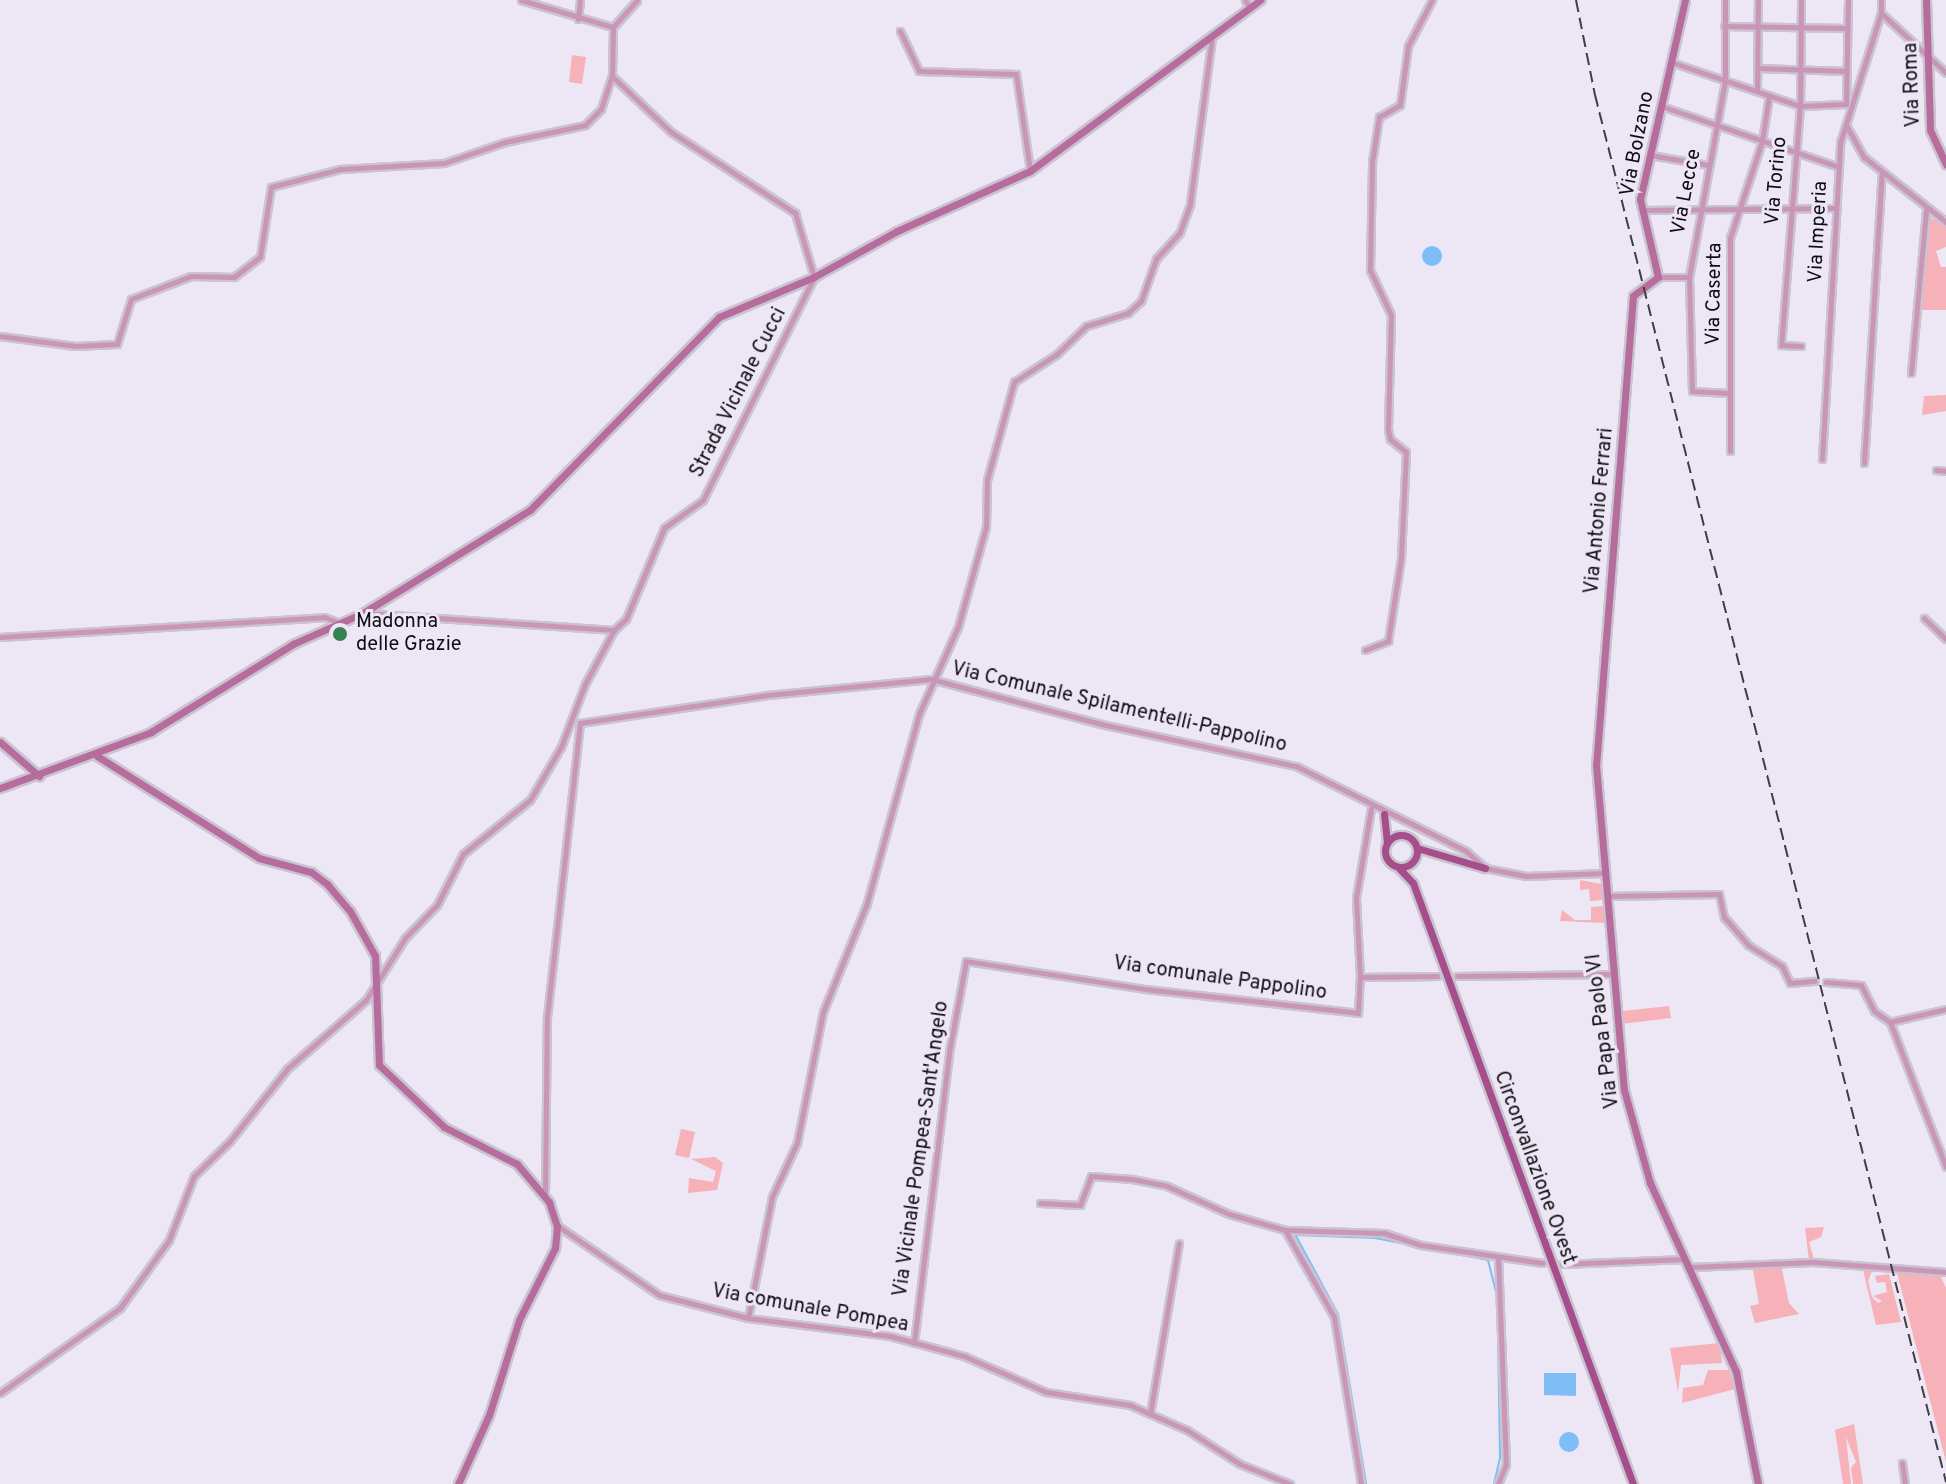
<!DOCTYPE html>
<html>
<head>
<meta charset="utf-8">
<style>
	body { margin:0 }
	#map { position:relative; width:1946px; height:1484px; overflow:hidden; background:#ede6f4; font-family:Overpass,sans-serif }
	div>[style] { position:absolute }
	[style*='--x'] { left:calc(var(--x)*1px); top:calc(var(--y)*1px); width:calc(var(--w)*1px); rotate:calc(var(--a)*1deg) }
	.green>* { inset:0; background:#f6b1b9 }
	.water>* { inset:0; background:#7ebdf6 }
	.round { border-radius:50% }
	.stream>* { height:2px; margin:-1px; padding:0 1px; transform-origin:1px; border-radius:1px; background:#7ebdf6 }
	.roads { filter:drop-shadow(2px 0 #cac3d0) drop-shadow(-2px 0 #cac3d0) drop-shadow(0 2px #cac3d0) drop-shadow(0 -2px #cac3d0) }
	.street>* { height:5px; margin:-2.5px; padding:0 2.5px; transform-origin:2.5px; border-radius:2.5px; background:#c996b7 }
	.secondary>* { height:7px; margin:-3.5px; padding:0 3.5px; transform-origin:3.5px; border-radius:3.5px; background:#b66d9e }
	.primary>* { height:7px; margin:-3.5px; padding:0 3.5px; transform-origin:3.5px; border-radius:3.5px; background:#a64d8b }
	.primary>.ring { margin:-3.5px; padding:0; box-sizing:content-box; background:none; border:7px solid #a64d8b; border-radius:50% }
	.rail>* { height:2px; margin-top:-1px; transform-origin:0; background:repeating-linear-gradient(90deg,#413d44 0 12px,transparent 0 18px) }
	.dots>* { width:22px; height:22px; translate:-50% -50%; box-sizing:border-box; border:4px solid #ede6f4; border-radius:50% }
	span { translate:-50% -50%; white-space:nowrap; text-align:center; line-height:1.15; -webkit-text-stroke:6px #ede6f4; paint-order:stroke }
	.street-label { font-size:20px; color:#100d12 }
	.poi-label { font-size:20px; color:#100d12 }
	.left { translate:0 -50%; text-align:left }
</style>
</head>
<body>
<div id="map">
	<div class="green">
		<i style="clip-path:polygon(572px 55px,586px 57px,582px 84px,569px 82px)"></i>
		<i style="clip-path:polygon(1928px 217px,1946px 225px,1946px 247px,1936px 251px,1941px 267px,1946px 267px,1946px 310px,1918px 310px)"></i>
		<i style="clip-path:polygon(1946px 395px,1946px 411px,1922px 415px,1924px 396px)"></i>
		<i style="clip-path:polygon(1580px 880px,1602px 884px,1603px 900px,1590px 901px,1589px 889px,1580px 890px)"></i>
		<i style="clip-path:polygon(1604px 906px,1605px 923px,1560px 921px,1562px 910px,1575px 920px,1591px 920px,1591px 907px)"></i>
		<i style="clip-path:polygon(1619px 1005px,1623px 1011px,1669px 1006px,1671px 1018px,1621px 1024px)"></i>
		<i style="clip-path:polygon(681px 1129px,695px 1132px,689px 1158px,675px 1155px)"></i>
		<i style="clip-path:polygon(715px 1157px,723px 1163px,717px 1190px,688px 1193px,689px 1178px,713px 1182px,716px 1171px,691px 1159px)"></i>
		<i style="clip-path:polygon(1824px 1227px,1821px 1237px,1809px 1242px,1814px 1260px,1809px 1260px,1805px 1228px)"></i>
		<i style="clip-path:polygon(1752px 1265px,1781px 1265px,1789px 1303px,1799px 1314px,1755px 1323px,1750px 1306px,1759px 1304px)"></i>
		<i style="clip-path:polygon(1863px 1270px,1872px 1271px,1868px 1281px,1872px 1297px,1878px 1303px,1890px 1297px,1882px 1301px,1873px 1296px,1887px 1292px,1885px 1282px,1877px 1283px,1875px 1276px,1889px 1274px,1901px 1322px,1876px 1325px)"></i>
		<i style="clip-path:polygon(1897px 1273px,1940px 1275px,1946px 1288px,1946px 1462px)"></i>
		<i style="clip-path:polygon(1720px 1343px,1722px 1363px,1681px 1365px,1678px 1392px,1670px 1348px)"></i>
		<i style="clip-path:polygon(1708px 1370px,1729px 1370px,1735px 1389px,1682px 1403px,1683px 1388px,1703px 1385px)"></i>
		<i style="clip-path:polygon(1854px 1424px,1863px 1484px,1853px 1484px,1851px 1468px,1856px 1462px,1846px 1437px,1851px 1484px,1843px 1484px,1835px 1430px)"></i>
	</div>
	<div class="water">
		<i class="round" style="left:1422px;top:246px;width:20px;height:20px"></i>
		<i style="clip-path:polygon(1544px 1373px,1576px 1373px,1576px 1396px,1544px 1395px)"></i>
		<i class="round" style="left:1559px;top:1432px;width:20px;height:20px"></i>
	</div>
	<div class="stream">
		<i style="--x:1295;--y:1235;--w:80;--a:2.1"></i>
		<i style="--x:1375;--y:1238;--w:115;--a:11"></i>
		<i style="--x:1488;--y:1260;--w:38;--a:76"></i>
		<i style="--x:1296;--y:1236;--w:89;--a:61.7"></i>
		<i style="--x:1338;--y:1314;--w:172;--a:80.6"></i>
		<i style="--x:1494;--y:1484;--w:28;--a:-77"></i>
		<i style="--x:1500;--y:1457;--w:133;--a:-90.9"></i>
	</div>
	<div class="roads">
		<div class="street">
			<i style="--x:521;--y:0;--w:96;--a:16.4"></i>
			<i style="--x:1245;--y:0;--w:9;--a:58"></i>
			<i style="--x:1725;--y:0;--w:81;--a:90"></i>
			<i style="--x:1725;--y:81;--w:199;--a:100.4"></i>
			<i style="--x:1689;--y:277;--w:114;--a:88.5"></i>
			<i style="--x:1692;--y:391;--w:37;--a:3"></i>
			<i style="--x:1801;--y:0;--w:106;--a:90.5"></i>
			<i style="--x:1800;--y:106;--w:240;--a:94.5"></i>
			<i style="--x:1781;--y:345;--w:20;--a:3"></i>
			<i style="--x:1881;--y:0;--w:13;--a:90"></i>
			<i style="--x:1881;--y:13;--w:88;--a:42.7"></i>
			<i style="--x:578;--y:19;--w:19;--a:-84"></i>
			<i style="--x:1724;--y:26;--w:123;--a:0.9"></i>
			<i style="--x:900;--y:31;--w:44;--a:64.6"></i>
			<i style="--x:919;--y:71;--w:97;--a:1.8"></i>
			<i style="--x:1016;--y:74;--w:97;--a:81.7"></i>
			<i style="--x:1671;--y:62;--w:136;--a:18.8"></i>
			<i style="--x:1800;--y:106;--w:46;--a:-2.5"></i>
			<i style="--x:1846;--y:104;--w:104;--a:-88.9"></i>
			<i style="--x:1758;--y:68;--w:88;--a:2"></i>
			<i style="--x:1757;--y:91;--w:91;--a:-89.4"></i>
			<i style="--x:1661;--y:106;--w:188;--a:18.9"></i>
			<i style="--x:1846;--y:125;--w:37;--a:61"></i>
			<i style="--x:1864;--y:157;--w:105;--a:38.4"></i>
			<i style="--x:1650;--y:155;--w:59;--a:9.8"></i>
			<i style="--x:1642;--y:210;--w:194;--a:-0.6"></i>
			<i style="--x:1658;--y:277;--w:31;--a:0"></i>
			<i style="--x:0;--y:336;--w:76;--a:7.6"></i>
			<i style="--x:75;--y:346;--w:42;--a:-2.7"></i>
			<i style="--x:117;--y:344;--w:47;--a:-72.7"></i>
			<i style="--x:131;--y:299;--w:64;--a:-21"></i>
			<i style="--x:191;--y:276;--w:43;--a:1.3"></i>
			<i style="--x:234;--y:277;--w:33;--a:-38"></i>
			<i style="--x:260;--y:257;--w:71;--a:-81.1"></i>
			<i style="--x:271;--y:187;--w:71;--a:-14.6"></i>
			<i style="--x:340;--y:169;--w:104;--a:-3.3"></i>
			<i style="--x:444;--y:163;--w:65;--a:-19"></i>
			<i style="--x:505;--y:142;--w:82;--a:-12"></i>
			<i style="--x:585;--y:125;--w:23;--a:-45"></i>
			<i style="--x:601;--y:109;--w:35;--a:-72"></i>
			<i style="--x:612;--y:76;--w:49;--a:-88.8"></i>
			<i style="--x:613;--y:27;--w:36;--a:-48"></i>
			<i style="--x:1911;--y:373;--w:164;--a:-84.7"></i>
			<i style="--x:1730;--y:451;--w:213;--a:-90"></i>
			<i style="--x:1730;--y:238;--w:102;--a:-71.7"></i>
			<i style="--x:1762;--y:141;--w:46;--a:-81.2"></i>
			<i style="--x:1822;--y:459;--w:317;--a:-86.7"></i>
			<i style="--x:1840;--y:143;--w:136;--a:-72.5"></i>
			<i style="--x:1864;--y:463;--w:292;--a:-86.5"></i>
			<i style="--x:1936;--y:470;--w:10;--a:6"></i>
			<i style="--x:364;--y:613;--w:251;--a:3.9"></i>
			<i style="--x:1924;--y:618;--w:30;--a:44"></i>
			<i style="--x:0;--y:637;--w:325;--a:-3.5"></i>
			<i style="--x:324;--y:617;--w:17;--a:21"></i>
			<i style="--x:1365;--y:650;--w:25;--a:-21"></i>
			<i style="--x:1388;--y:641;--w:84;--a:-81.1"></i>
			<i style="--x:1401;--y:558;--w:106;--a:-87.3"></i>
			<i style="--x:1406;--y:452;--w:21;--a:-141"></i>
			<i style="--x:1390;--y:439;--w:10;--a:-101"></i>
			<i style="--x:1388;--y:429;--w:114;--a:-88.5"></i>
			<i style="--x:1391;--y:315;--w:50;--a:-115"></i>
			<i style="--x:1370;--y:270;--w:108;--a:-88.9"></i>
			<i style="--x:1372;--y:162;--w:46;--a:-81.2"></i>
			<i style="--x:1379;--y:117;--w:24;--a:-30"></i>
			<i style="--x:1400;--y:105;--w:60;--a:-82.3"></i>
			<i style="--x:1408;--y:46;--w:52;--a:-62.4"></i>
			<i style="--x:1607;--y:896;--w:112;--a:-1"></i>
			<i style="--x:1719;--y:894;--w:24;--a:78"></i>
			<i style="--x:1724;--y:917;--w:37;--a:49"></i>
			<i style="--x:1748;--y:945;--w:40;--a:32"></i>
			<i style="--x:1782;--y:966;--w:19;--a:65"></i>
			<i style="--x:1790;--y:983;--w:25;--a:-5"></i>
			<i style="--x:1457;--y:976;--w:156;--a:-0.7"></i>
			<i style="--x:1360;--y:977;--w:79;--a:-92.9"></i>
			<i style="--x:1356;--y:898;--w:91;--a:-80.5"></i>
			<i style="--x:1826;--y:982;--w:35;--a:5"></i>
			<i style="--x:1861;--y:985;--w:29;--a:63"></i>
			<i style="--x:1874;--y:1011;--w:19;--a:35"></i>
			<i style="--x:1890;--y:1022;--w:57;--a:-13.1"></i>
			<i style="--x:1890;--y:1022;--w:155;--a:68.9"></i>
			<i style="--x:545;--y:1195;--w:178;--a:-89.4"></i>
			<i style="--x:547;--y:1017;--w:296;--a:-83.6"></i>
			<i style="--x:580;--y:723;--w:190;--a:-8.5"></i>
			<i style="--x:768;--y:695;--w:164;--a:-5.6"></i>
			<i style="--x:931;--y:679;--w:176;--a:14.8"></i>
			<i style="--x:1101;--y:724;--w:199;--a:12.2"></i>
			<i style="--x:1296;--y:766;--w:190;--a:26.6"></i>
			<i style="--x:1466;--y:851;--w:25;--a:42"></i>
			<i style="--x:1485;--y:868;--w:42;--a:11"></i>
			<i style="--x:1526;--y:876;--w:78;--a:-2.2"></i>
			<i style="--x:1040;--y:1203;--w:40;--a:2.9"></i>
			<i style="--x:1080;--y:1205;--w:31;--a:-69"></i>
			<i style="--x:1091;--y:1176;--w:41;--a:4.2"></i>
			<i style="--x:1132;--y:1179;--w:36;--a:11"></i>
			<i style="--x:1167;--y:1186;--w:68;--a:24.3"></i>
			<i style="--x:1229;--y:1214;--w:58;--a:15.9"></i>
			<i style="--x:1285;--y:1230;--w:99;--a:1.7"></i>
			<i style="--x:1384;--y:1233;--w:39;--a:18"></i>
			<i style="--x:1421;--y:1245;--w:123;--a:8.4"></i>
			<i style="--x:558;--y:1226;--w:122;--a:34.3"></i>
			<i style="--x:659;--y:1295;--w:92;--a:14.5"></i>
			<i style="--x:748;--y:1318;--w:143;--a:7.2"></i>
			<i style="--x:890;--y:1336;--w:77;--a:15.1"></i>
			<i style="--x:964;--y:1356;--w:90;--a:23.7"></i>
			<i style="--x:1046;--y:1392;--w:85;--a:8.8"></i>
			<i style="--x:1130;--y:1405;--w:62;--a:23.7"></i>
			<i style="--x:1187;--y:1430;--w:63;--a:32.7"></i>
			<i style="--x:1240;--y:1464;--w:54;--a:21.8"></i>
			<i style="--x:1285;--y:1230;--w:100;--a:60.6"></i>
			<i style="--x:1334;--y:1317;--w:169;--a:80.8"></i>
			<i style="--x:1498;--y:1257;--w:207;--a:87.8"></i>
			<i style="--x:1506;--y:1464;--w:22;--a:112"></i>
			<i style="--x:1562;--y:1264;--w:123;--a:-2.3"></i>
			<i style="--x:1691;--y:1267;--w:122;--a:-2.3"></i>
			<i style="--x:1813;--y:1262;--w:133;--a:4.3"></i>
			<i style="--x:748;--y:1318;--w:123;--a:-78.8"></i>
			<i style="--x:772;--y:1197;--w:60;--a:-65.2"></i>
			<i style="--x:797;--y:1143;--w:134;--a:-78.8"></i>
			<i style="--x:823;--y:1012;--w:118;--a:-68"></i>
			<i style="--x:867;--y:903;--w:196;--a:-74.6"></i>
			<i style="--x:919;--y:714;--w:95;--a:-65.9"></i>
			<i style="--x:958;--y:627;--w:104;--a:-74.4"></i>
			<i style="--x:986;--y:527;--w:47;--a:-88.8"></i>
			<i style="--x:987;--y:480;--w:102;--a:-74.6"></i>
			<i style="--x:1014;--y:382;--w:51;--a:-33.1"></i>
			<i style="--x:1057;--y:354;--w:40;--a:-44"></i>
			<i style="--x:1086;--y:326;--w:44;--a:-17.2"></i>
			<i style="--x:1128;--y:313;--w:18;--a:-43"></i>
			<i style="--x:1141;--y:301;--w:45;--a:-70.3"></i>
			<i style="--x:1156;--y:259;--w:36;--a:-48"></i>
			<i style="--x:1180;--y:232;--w:30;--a:-70"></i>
			<i style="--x:1190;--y:204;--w:168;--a:-82.5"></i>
			<i style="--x:914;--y:1343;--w:298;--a:-83.1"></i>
			<i style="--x:950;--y:1047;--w:87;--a:-79.5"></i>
			<i style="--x:966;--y:961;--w:181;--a:8.9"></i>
			<i style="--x:1145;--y:989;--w:214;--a:6.4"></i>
			<i style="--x:1358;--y:1013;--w:36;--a:-87"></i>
			<i style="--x:1360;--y:977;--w:77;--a:-0.7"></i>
			<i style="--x:0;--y:1393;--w:147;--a:-35.3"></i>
			<i style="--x:120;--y:1308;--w:84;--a:-54.2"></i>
			<i style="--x:169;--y:1240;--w:69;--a:-68.7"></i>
			<i style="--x:194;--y:1176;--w:50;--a:-44.2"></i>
			<i style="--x:230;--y:1141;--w:92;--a:-51.6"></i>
			<i style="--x:287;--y:1069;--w:105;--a:-41.1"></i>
			<i style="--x:366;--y:1000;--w:73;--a:-57.8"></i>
			<i style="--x:405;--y:938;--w:46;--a:-45.9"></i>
			<i style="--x:437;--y:905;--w:57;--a:-63"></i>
			<i style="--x:463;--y:854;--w:86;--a:-38.9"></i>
			<i style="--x:530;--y:800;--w:61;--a:-59.7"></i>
			<i style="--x:561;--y:747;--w:67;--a:-69.1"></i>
			<i style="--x:585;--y:684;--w:61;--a:-61.8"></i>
			<i style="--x:614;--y:630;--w:16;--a:-43"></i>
			<i style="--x:626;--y:619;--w:99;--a:-67.3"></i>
			<i style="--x:664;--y:528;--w:48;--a:-35.7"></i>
			<i style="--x:703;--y:500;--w:249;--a:-63.5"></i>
			<i style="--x:814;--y:277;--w:67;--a:-106.5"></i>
			<i style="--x:795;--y:213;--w:148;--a:-146.8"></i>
			<i style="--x:671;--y:132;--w:81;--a:-136.5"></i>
			<i style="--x:1150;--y:1414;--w:173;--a:-80.4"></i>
			<i style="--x:1902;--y:1463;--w:21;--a:82"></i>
		</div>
		<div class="secondary">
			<i style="--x:1685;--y:0;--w:204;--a:102.7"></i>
			<i style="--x:1640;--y:199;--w:80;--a:77"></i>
			<i style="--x:1658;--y:277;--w:31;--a:143"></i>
			<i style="--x:1633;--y:296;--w:470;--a:94.5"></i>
			<i style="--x:1596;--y:765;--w:326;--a:85.1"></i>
			<i style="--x:1624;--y:1090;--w:97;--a:74.4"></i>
			<i style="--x:1650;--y:1183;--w:208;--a:65.5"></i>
			<i style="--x:1736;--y:1372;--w:114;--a:78.9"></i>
			<i style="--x:1926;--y:0;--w:130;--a:88.2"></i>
			<i style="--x:1930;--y:130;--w:38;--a:65"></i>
			<i style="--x:0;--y:742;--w:52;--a:41.1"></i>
			<i style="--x:97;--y:756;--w:191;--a:32.2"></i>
			<i style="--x:259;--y:858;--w:54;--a:15.1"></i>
			<i style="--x:311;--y:872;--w:20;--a:37"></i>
			<i style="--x:327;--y:884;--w:35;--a:50"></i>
			<i style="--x:350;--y:911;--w:51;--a:60.9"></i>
			<i style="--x:375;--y:956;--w:109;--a:87.9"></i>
			<i style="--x:379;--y:1065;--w:90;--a:43.6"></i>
			<i style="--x:444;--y:1127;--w:82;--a:26.9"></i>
			<i style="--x:517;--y:1164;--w:50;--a:49.9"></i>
			<i style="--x:549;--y:1202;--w:25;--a:72"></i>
			<i style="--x:557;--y:1226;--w:22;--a:95"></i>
			<i style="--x:555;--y:1248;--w:80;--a:116.6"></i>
			<i style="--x:519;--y:1320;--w:100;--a:107.5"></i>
			<i style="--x:489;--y:1415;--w:76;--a:114.2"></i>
			<i style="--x:0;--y:788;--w:161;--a:-20.3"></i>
			<i style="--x:151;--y:732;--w:167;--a:-31.8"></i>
			<i style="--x:293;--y:644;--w:77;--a:-23.9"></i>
			<i style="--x:363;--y:613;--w:196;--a:-31.7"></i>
			<i style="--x:530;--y:510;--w:270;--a:-45.6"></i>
			<i style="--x:719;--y:317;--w:103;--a:-22.8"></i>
			<i style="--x:814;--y:277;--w:95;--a:-29"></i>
			<i style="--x:897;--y:231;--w:146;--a:-24.3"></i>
			<i style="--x:1030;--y:171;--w:287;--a:-36.6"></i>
		</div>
		<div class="primary">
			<i style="--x:1384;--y:814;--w:28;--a:84"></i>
			<i class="ring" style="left:1385px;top:835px;width:25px;height:25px"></i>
			<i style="--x:1417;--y:848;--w:71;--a:16.4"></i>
			<i style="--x:1398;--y:867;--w:22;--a:47"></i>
			<i style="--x:1413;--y:883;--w:640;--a:69.89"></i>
		</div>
	</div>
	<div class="rail">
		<i style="--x:1576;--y:0;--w:97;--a:78.7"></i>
		<i style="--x:1595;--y:95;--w:1431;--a:75.8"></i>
	</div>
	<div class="dots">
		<i style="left:340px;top:634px;background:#348252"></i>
	</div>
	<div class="street-label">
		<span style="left:1913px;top:85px;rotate:-92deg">Via Roma</span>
		<span style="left:1638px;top:144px;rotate:-79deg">Via Bolzano</span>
		<span style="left:1777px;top:181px;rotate:-85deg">Via Torino</span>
		<span style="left:1687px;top:192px;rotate:-79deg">Via Lecce</span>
		<span style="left:1819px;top:232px;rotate:-87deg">Via Imperia</span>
		<span style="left:1715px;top:294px;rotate:-89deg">Via Caserta</span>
		<span style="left:739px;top:393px;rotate:-63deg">Strada Vicinale Cucci</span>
		<span style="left:1600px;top:511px;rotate:-85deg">Via Antonio Ferrari</span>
		<span style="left:1119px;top:708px;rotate:13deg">Via Comunale Spilamentelli-Pappolino</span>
		<span style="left:1220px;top:979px;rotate:8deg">Via comunale Pappolino</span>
		<span style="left:1604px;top:1031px;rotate:-97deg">Via Papa Paolo VI</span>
		<span style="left:922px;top:1149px;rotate:-82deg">Via Vicinale Pompea-Sant'Angelo</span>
		<span style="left:1534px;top:1168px;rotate:70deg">Circonvallazione Ovest</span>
		<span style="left:810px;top:1309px;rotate:10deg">Via comunale Pompea</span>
	</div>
	<div class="poi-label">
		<span class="left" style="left:356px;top:634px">Madonna<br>delle Grazie</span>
	</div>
</div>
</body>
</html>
